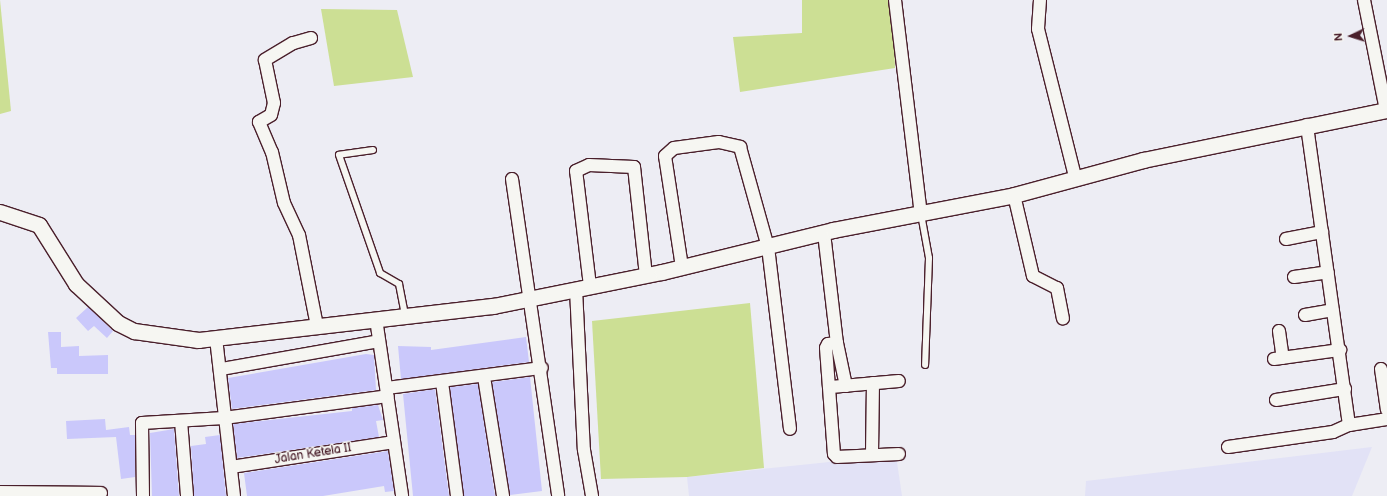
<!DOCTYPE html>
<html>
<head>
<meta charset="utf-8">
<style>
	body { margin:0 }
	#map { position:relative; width:1387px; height:496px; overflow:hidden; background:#ededf4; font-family:"Balsamiq Sans",sans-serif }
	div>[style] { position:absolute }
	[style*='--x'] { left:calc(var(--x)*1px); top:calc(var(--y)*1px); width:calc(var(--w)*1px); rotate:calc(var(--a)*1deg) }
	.built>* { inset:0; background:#e2e2f6 }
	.green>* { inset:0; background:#ccdf94 }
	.building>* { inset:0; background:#cac8fb }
	.roads { filter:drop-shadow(1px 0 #4a1f2b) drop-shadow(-1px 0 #4a1f2b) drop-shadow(0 1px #4a1f2b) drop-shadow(0 -1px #4a1f2b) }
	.service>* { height:6px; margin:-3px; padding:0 3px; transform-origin:3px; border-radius:3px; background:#f6f6f2 }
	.minor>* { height:12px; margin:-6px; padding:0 6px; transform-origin:6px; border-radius:6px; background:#f6f6f2 }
	.tertiary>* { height:15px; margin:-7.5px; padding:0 7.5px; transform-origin:7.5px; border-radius:7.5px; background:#f6f6f2 }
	span { translate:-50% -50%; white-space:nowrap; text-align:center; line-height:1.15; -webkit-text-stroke:3px #f6f6f2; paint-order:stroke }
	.street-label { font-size:12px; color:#4a1f2b }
	.north { position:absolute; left:1331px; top:16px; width:40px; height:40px; -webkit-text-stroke:3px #f6f6f2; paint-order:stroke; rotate:266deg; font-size:11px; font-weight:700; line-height:16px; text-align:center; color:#4a1f2b }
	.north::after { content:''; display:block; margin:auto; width:14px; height:18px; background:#4a1f2b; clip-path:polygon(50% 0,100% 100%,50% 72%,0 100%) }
</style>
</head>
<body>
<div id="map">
	<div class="built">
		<i style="clip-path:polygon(1372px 447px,1352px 496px,1085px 496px,1086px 481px)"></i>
		<i style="clip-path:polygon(896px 455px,902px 496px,689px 496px,687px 477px)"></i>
	</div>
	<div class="green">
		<i style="clip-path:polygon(0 0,11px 111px,0 114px)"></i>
		<i style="clip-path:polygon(802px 0,893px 0,895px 68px,740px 92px,733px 37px,802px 33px)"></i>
		<i style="clip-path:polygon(321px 9px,397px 10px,413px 77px,334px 86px)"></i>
		<i style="clip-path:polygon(750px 303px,764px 468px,687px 477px,601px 479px,592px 321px)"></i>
	</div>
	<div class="building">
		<i style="clip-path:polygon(88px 307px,113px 331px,107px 338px,94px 326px,88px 331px,76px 318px)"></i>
		<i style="clip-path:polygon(48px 332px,61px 332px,61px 347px,79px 346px,79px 356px,108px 355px,108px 374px,57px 374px,57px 368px,51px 368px)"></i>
		<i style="clip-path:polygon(526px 337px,529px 362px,401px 379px,398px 346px,431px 347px,431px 350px)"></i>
		<i style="clip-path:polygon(366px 354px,374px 355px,376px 390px,232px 409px,228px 378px)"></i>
		<i style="clip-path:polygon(530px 377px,542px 491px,510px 495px,492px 382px)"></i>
		<i style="clip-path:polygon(478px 384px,495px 496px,464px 496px,450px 387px)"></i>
		<i style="clip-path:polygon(435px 389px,449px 496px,413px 496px,403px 394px)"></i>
		<i style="clip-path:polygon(378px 405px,383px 420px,376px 421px,379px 437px,237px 458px,233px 424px,352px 411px,352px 408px)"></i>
		<i style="clip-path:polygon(105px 419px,106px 430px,129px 427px,130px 435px,135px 435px,135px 477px,121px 479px,116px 437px,67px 439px,66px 421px)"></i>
		<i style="clip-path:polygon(174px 429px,179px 496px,152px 496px,150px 433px)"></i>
		<i style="clip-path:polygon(220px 435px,226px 496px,194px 496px,191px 446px,206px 444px,205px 437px)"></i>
		<i style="clip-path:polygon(388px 451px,394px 491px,385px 492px,384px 486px,323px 496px,247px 496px,244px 473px)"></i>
	</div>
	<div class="roads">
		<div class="service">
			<i style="--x:373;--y:150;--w:34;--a:172"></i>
			<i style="--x:339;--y:155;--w:125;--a:70.8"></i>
			<i style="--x:380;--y:273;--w:22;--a:30"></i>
			<i style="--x:399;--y:284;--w:33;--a:79"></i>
			<i style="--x:921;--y:214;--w:45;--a:79.7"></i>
			<i style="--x:929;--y:258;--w:107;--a:92.1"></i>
		</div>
		<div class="minor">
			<i style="--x:895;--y:0;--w:216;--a:83.1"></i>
			<i style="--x:1040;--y:0;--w:29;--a:94"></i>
			<i style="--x:1038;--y:29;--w:152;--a:75.9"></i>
			<i style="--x:1364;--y:0;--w:112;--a:78.7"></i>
			<i style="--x:311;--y:38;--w:19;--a:164"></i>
			<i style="--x:293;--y:43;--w:33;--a:149"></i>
			<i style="--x:265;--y:60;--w:44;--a:78.2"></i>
			<i style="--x:274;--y:103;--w:12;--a:104"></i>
			<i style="--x:271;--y:115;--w:14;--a:150"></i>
			<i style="--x:259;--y:122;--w:33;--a:67"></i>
			<i style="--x:272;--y:152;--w:52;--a:76.8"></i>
			<i style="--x:284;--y:203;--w:35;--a:65"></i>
			<i style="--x:299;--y:235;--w:93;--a:78.8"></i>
			<i style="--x:512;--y:179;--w:320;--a:81.7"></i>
			<i style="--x:1014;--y:195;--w:83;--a:76.8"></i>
			<i style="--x:1033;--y:276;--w:27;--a:27"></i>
			<i style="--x:1057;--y:288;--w:31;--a:79"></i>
			<i style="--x:824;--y:233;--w:111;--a:83.3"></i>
			<i style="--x:837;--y:343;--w:9;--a:174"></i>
			<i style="--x:828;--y:344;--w:4;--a:117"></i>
			<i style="--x:826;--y:348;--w:106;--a:85.7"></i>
			<i style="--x:834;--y:454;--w:4;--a:45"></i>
			<i style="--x:837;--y:457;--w:62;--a:-2.8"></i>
			<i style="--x:1286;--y:239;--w:37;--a:-11"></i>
			<i style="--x:682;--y:267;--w:112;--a:-98.7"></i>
			<i style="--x:665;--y:156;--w:12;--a:-42"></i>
			<i style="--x:674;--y:148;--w:45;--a:-7.6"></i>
			<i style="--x:719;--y:142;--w:22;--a:13"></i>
			<i style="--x:740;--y:147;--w:104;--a:74.4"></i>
			<i style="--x:768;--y:247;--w:183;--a:83.1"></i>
			<i style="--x:1294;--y:277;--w:34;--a:-8"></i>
			<i style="--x:590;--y:286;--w:116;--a:-96.9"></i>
			<i style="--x:576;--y:171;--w:14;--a:-25"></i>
			<i style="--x:589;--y:165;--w:45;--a:2.5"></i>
			<i style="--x:634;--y:167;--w:109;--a:83.7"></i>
			<i style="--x:576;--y:289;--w:161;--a:87.2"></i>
			<i style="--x:584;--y:450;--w:47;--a:80.1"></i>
			<i style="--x:1305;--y:315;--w:28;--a:-10"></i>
			<i style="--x:376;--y:319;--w:179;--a:81.6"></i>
			<i style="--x:1279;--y:331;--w:27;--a:82"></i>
			<i style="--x:216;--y:338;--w:159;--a:83.5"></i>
			<i style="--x:837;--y:343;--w:44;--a:78.2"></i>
			<i style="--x:1274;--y:359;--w:67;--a:-7.8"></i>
			<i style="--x:221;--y:369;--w:160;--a:-10"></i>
			<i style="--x:1381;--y:369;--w:41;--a:81.7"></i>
			<i style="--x:484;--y:377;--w:121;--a:80.9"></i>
			<i style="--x:442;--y:382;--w:115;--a:82.5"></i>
			<i style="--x:831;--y:387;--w:68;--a:-5"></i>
			<i style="--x:387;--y:388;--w:156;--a:-7.4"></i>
			<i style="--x:1276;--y:400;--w:70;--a:-9.1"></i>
			<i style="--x:181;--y:421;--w:75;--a:85.4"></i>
			<i style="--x:1349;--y:425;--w:38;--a:-9"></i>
			<i style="--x:1228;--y:447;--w:106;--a:-8.1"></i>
			<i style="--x:1333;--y:432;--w:17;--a:-24"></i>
			<i style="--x:1349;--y:425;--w:303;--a:-98"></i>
			<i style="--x:872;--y:454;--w:71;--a:-89.2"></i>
			<i style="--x:231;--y:467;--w:165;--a:-8.7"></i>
			<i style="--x:0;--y:492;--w:101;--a:0.6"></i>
			<i style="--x:143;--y:496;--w:73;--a:-90.8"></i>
			<i style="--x:142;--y:423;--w:82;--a:-3.5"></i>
			<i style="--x:224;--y:418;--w:165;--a:-7.6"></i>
		</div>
		<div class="tertiary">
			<i style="--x:0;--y:212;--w:41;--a:18.4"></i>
			<i style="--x:39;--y:225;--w:70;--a:57.9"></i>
			<i style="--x:76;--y:284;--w:57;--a:42.9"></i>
			<i style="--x:118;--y:323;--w:18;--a:27"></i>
			<i style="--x:134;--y:331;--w:65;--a:8"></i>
			<i style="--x:198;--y:340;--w:297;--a:-6.6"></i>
			<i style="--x:493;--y:306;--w:172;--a:-11.4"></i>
			<i style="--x:662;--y:272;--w:176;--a:-13.8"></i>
			<i style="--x:833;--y:230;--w:184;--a:-10.9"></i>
			<i style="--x:1014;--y:195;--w:134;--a:-15.2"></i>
			<i style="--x:1143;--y:160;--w:249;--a:-11.6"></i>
		</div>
	</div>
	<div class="street-label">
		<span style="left:313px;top:454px;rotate:-9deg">Jalan Ketela II</span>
	</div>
	<div class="north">N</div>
</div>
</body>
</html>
